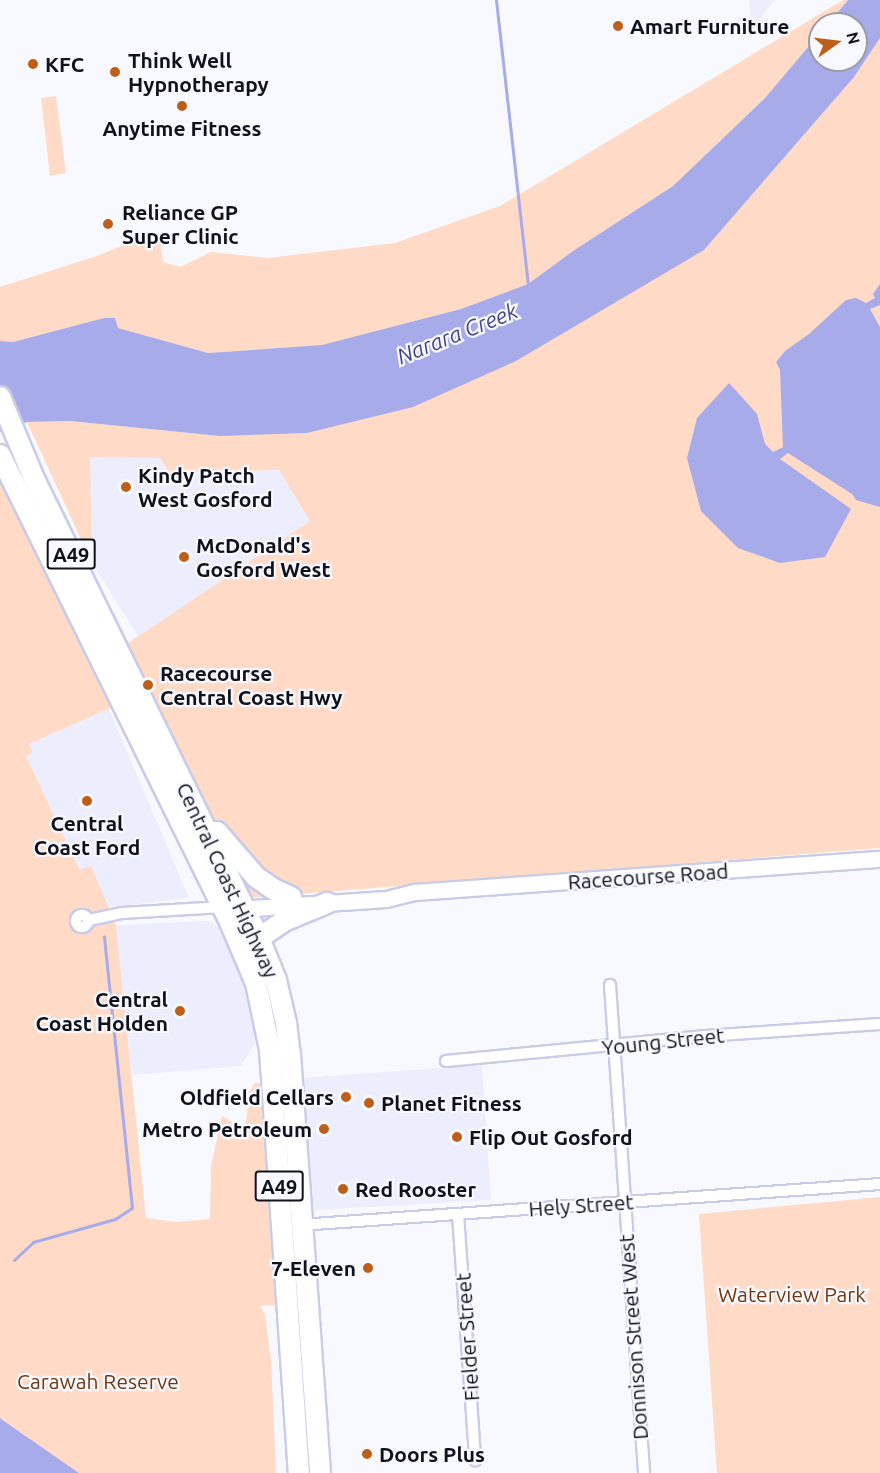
<!DOCTYPE html>
<html>
<head>
<meta charset="utf-8">
<style>
	body { margin:0 }
	#map { position:relative; width:880px; height:1473px; overflow:hidden; background:#f8f9ff; font-family:Ubuntu,sans-serif }
	div>[style] { position:absolute }
	[style*='--x'] { left:calc(var(--x)*1px); top:calc(var(--y)*1px); width:calc(var(--w)*1px); rotate:calc(var(--a)*1deg) }
	.built>* { inset:0; background:#ecedfd }
	.green>* { inset:0; background:#ffdac6 }
	.water>* { inset:0; background:#a7abea }
	.stream>* { height:3px; margin:-1.5px; padding:0 1.5px; transform-origin:1.5px; border-radius:1.5px; background:#a7abea }
	.roads { filter:drop-shadow(2px 0 #c9cce9) drop-shadow(-2px 0 #c9cce9) drop-shadow(0 2px #c9cce9) drop-shadow(0 -2px #c9cce9) }
	.street>* { height:10px; margin:-5px; padding:0 5px; transform-origin:5px; border-radius:5px; background:#fff }
	.street>.ring { margin:-5px; padding:0; box-sizing:content-box; background:none; border:10px solid #fff; border-radius:50% }
	.secondary>* { height:15px; margin:-7.5px; padding:0 7.5px; transform-origin:7.5px; border-radius:7.5px; background:#fff }
	.highway>* { height:20px; margin:-10px; padding:0 10px; transform-origin:10px; border-radius:10px; background:#fff }
	.dots>* { width:16px; height:16px; translate:-50% -50%; box-sizing:border-box; border:3px solid #f8f9ff; border-radius:50% }
	span { translate:-50% -50%; white-space:nowrap; text-align:center; line-height:1.15; -webkit-text-stroke:4.5px #f8f9ff; paint-order:stroke }
	.shield-label span { padding:2px 4px; background:#f8f9ff; border:2px solid; border-radius:4px; -webkit-text-stroke-width:0 }
	.shield-label { font-size:20px; color:#10111b; font-weight:700 }
	.poi-label { font-size:21px; color:#10111b; font-weight:700 }
	.left { translate:0 -50%; text-align:left }
	.right { translate:-100% -50%; text-align:right }
	.street-label { font-size:21px; color:#10111b }
	.park-label { font-size:21px; color:#71370e }
	.water-label { font-size:22px; color:#46448e; font-style:italic }
	.north { position:absolute; left:808px; top:12px; width:60px; height:60px; box-sizing:border-box; background:#f8f9ff; border:2px solid #9b9ca4; border-radius:50%; rotate:76deg; font-size:16px; font-weight:700; line-height:24px; text-align:center; color:#10111b }
	.north::after { content:''; display:block; margin:auto; width:21px; height:27px; background:#be5f19; clip-path:polygon(50% 0,100% 100%,50% 72%,0 100%) }
</style>
</head>
<body>
<div id="map">
	<div class="built">
		<i style="clip-path:polygon(749px 0,774px 0,751px 33px,751px 18px)"></i>
		<i style="clip-path:polygon(89px 457px,160px 458px,170px 473px,279px 470px,310px 521px,138px 636px,92px 563px)"></i>
		<i style="clip-path:polygon(109px 709px,189px 898px,108px 907px,91px 866px,81px 871px,26px 756px,33px 752px,29px 744px)"></i>
		<i style="clip-path:polygon(208px 921px,218px 927px,239px 970px,254px 1013px,255px 1043px,241px 1066px,132px 1075px,116px 925px)"></i>
		<i style="clip-path:polygon(482px 1065px,491px 1200px,314px 1210px,303px 1078px)"></i>
	</div>
	<div class="green">
		<i style="clip-path:polygon(843px 0,848px 0,828px 24px,820px 24px,820px 33px,765px 98px,673px 186px,573px 251px,528px 284px,461px 309px,323px 345px,208px 353px,118px 328px,104px 318px,13px 342px,0 341px,0 287px,97px 256px,140px 238px,168px 240px,161px 246px,163px 262px,180px 267px,211px 252px,268px 258px,395px 243px,500px 206px)"></i>
		<i style="clip-path:polygon(880px 38px,880px 848px,247px 898px,119px 649px,310px 521px,279px 470px,170px 473px,160px 458px,90px 457px,92px 563px,27px 422px,70px 421px,220px 436px,704px 250px,854px 77px)"></i>
		<i style="clip-path:polygon(56px 96px,66px 173px,50px 176px,41px 98px)"></i>
		<i style="clip-path:polygon(0 483px,113px 707px,29px 744px,33px 752px,26px 756px,80px 870px,91px 866px,116px 925px,146px 1218px,177px 1222px,210px 1219px,211px 1166px,222px 1116px,245px 1129px,250px 1090px,255px 1083px,264px 1083px,277px 1305px,260px 1306px,265px 1314px,271px 1360px,276px 1473px,79px 1473px,0 1418px)"></i>
		<i style="clip-path:polygon(880px 1197px,880px 1473px,717px 1473px,699px 1214px)"></i>
	</div>
	<div class="water">
		<i style="clip-path:polygon(848px 0,880px 0,880px 38px,854px 77px,704px 250px,516px 361px,413px 407px,307px 433px,220px 436px,70px 421px,27px 422px,0 432px,0 341px,13px 342px,104px 318px,115px 318px,118px 328px,208px 353px,322px 345px,461px 309px,528px 284px,573px 251px,673px 186px,765px 98px,820px 33px,820px 60px,856px 60px,856px 24px,828px 24px)"></i>
		<i style="clip-path:polygon(880px 284px,880px 305px,870px 309px,880px 327px,880px 507px,856px 500px,852px 494px,788px 453px,780px 459px,851px 509px,825px 557px,780px 563px,738px 548px,701px 511px,687px 458px,697px 418px,729px 383px,757px 414px,765px 444px,773px 452px,783px 447px,780px 370px,776px 362px,785px 351px,809px 334px,846px 300px,856px 298px,866px 303px,875px 298px,873px 294px)"></i>
		<i style="clip-path:polygon(0 1418px,4px 1421px,79px 1473px,0 1473px)"></i>
	</div>
	<div class="stream">
		<i style="--x:496;--y:0;--w:289;--a:83.6"></i>
		<i style="--x:14;--y:1260;--w:26;--a:-43"></i>
		<i style="--x:33;--y:1242;--w:85;--a:-15.7"></i>
		<i style="--x:115;--y:1219;--w:20;--a:-33"></i>
		<i style="--x:132;--y:1208;--w:273;--a:-95.9"></i>
	</div>
	<div class="roads">
		<div class="street">
			<i class="ring" style="left:76px;top:915px;width:2px;height:2px"></i>
			<i style="--x:89;--y:920;--w:34;--a:-12"></i>
			<i style="--x:122;--y:913;--w:101;--a:-3.4"></i>
			<i style="--x:610;--y:985;--w:489;--a:86"></i>
			<i style="--x:446;--y:1061;--w:260;--a:-5.5"></i>
			<i style="--x:705;--y:1036;--w:175;--a:-3.9"></i>
			<i style="--x:458;--y:1214;--w:247;--a:86"></i>
			<i style="--x:300;--y:1225;--w:581;--a:-4.04"></i>
		</div>
		<div class="secondary">
			<i style="--x:238;--y:909;--w:148;--a:-3.9"></i>
			<i style="--x:386;--y:899;--w:30;--a:-14"></i>
			<i style="--x:415;--y:892;--w:466;--a:-4.1"></i>
		</div>
		<div class="highway">
			<i style="--x:0;--y:397;--w:91;--a:67.4"></i>
			<i style="--x:35;--y:481;--w:509;--a:63.89"></i>
			<i style="--x:259;--y:938;--w:45;--a:68"></i>
			<i style="--x:276;--y:980;--w:44;--a:76.9"></i>
			<i style="--x:286;--y:1023;--w:31;--a:83"></i>
			<i style="--x:290;--y:1054;--w:420;--a:85.9"></i>
			<i style="--x:0;--y:455;--w:521;--a:63.78"></i>
			<i style="--x:230;--y:922;--w:66;--a:66.9"></i>
			<i style="--x:256;--y:983;--w:68;--a:78.2"></i>
			<i style="--x:270;--y:1050;--w:424;--a:86.1"></i>
			<i style="--x:217;--y:832;--w:60;--a:49.1"></i>
			<i style="--x:256;--y:877;--w:21;--a:35"></i>
			<i style="--x:273;--y:889;--w:20;--a:24"></i>
			<i style="--x:259;--y:938;--w:30;--a:-34"></i>
			<i style="--x:284;--y:921;--w:47;--a:-22.7"></i>
		</div>
	</div>
	<div class="dots">
		<i style="left:618px;top:26px;background:#be5f19"></i>
		<i style="left:33px;top:64px;background:#be5f19"></i>
		<i style="left:115px;top:72px;background:#be5f19"></i>
		<i style="left:182px;top:106px;background:#be5f19"></i>
		<i style="left:108px;top:224px;background:#be5f19"></i>
		<i style="left:126px;top:487px;background:#be5f19"></i>
		<i style="left:184px;top:557px;background:#be5f19"></i>
		<i style="left:148px;top:685px;background:#be5f19"></i>
		<i style="left:87px;top:801px;background:#be5f19"></i>
		<i style="left:180px;top:1011px;background:#be5f19"></i>
		<i style="left:346px;top:1097px;background:#be5f19"></i>
		<i style="left:369px;top:1103px;background:#be5f19"></i>
		<i style="left:324px;top:1129px;background:#be5f19"></i>
		<i style="left:457px;top:1137px;background:#be5f19"></i>
		<i style="left:343px;top:1189px;background:#be5f19"></i>
		<i style="left:368px;top:1268px;background:#be5f19"></i>
		<i style="left:367px;top:1454px;background:#be5f19"></i>
	</div>
	<div class="shield-label">
		<span style="left:71px;top:554px">A49</span>
		<span style="left:279px;top:1186px">A49</span>
	</div>
	<div class="poi-label">
		<span class="left" style="left:630px;top:26px">Amart Furniture</span>
		<span class="left" style="left:128px;top:72px">Think Well<br>Hypnotherapy</span>
		<span class="left" style="left:45px;top:64px">KFC</span>
		<span style="left:182px;top:128px">Anytime Fitness</span>
		<span class="left" style="left:122px;top:224px">Reliance GP<br>Super Clinic</span>
		<span class="left" style="left:138px;top:487px">Kindy Patch<br>West Gosford</span>
		<span class="left" style="left:196px;top:557px">McDonald's<br>Gosford West</span>
		<span class="left" style="left:160px;top:685px">Racecourse<br>Central Coast Hwy</span>
		<span style="left:87px;top:835px">Central<br>Coast Ford</span>
		<span class="right" style="left:168px;top:1011px">Central<br>Coast Holden</span>
		<span class="right" style="left:334px;top:1097px">Oldfield Cellars</span>
		<span class="left" style="left:381px;top:1103px">Planet Fitness</span>
		<span class="right" style="left:312px;top:1129px">Metro Petroleum</span>
		<span class="left" style="left:469px;top:1137px">Flip Out Gosford</span>
		<span class="left" style="left:355px;top:1189px">Red Rooster</span>
		<span class="right" style="left:356px;top:1268px">7-Eleven</span>
		<span class="left" style="left:379px;top:1454px">Doors Plus</span>
	</div>
	<div class="street-label">
		<span style="left:648px;top:876px;rotate:-4deg">Racecourse Road</span>
		<span style="left:228px;top:880px;rotate:65deg">Central Coast Highway</span>
		<span style="left:663px;top:1041px;rotate:-6deg">Young Street</span>
		<span style="left:581px;top:1205px;rotate:-4deg">Hely Street</span>
		<span style="left:467px;top:1337px;rotate:-94deg">Fielder Street</span>
		<span style="left:633px;top:1337px;rotate:-94deg">Donnison Street West</span>
	</div>
	<div class="park-label">
		<span style="left:792px;top:1294px">Waterview Park</span>
		<span style="left:98px;top:1381px">Carawah Reserve</span>
	</div>
	<div class="water-label">
		<span style="left:457px;top:333px;rotate:-22deg">Narara Creek</span>
	</div>
	<div class="north">N</div>
</div>
</body>
</html>
